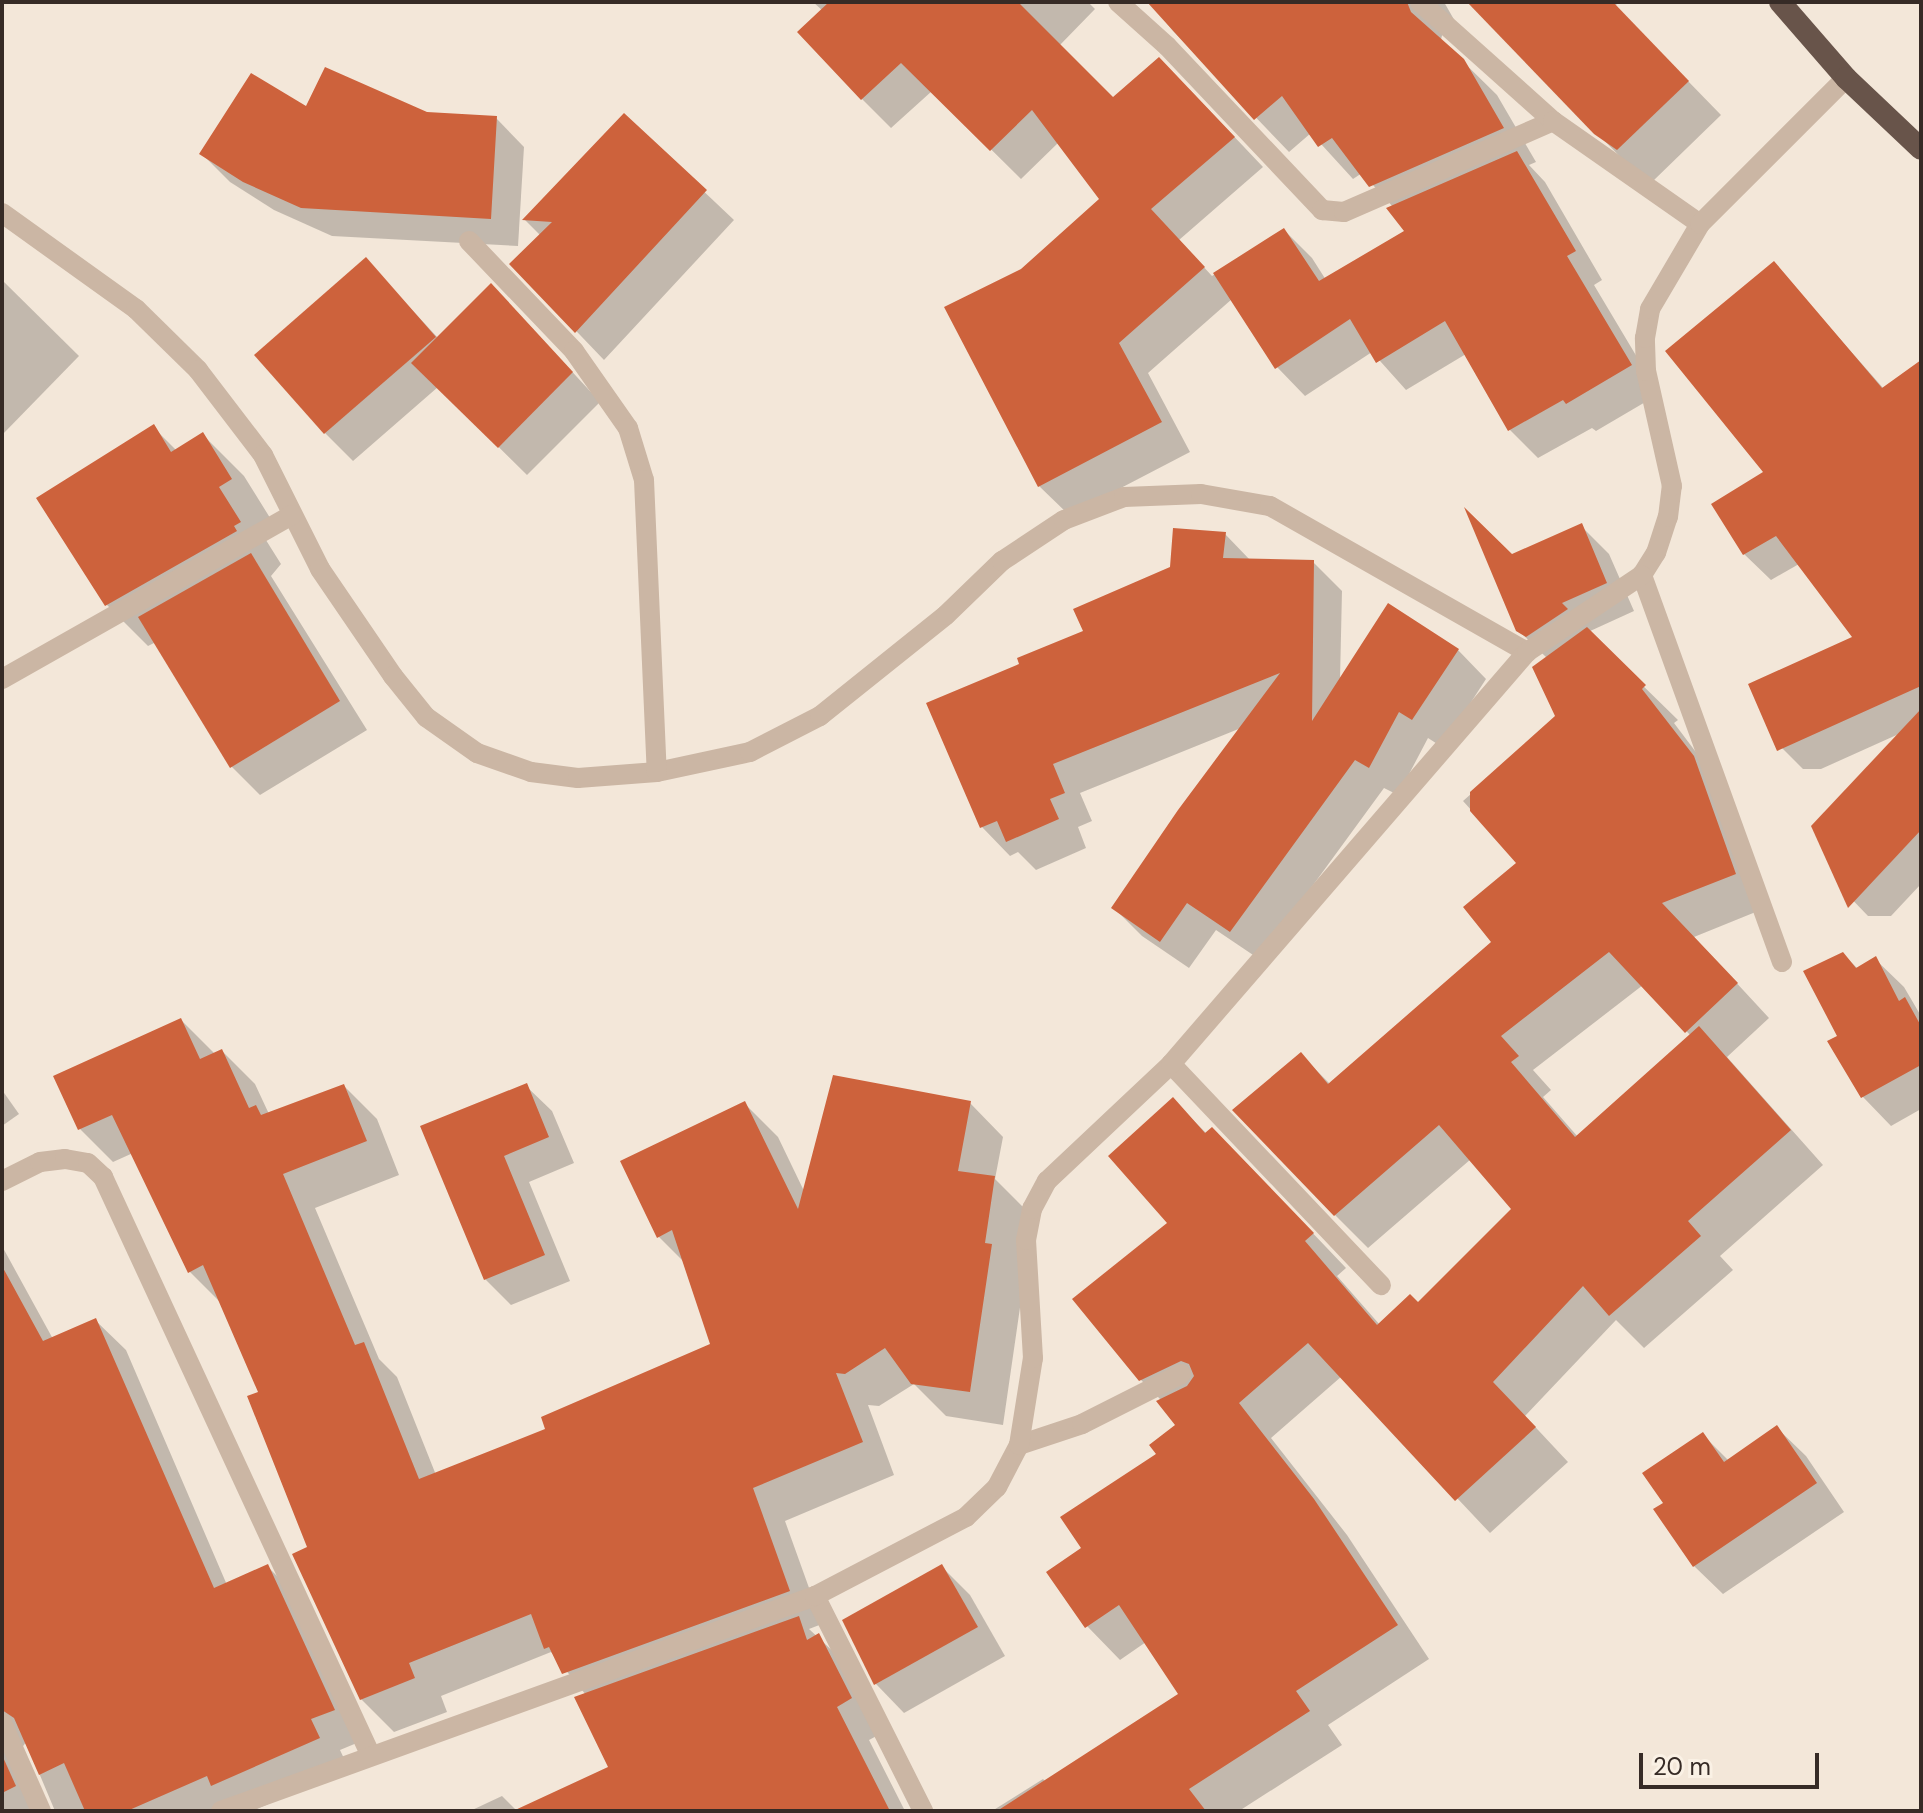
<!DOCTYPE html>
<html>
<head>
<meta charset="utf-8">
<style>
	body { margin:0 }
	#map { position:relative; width:1923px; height:1813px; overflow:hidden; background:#f3e7d9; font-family:"DM Sans",sans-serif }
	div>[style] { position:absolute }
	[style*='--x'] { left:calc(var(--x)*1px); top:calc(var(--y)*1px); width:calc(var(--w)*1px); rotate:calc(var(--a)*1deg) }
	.shadow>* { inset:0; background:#0003 }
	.building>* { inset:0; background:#cd623c }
	.service>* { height:20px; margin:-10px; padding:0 10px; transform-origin:10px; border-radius:10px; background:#cbb6a4 }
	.minor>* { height:20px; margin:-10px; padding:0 10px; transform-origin:10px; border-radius:10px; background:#cbb6a4 }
	.trunk>* { height:22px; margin:-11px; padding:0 11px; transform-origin:11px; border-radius:11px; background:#68544a }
	span { translate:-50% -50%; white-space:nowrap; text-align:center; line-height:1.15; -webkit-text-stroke:6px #faf1e5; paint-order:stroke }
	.frame { position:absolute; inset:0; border:4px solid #362b26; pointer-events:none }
	.scale { position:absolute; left:1639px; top:1753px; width:180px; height:36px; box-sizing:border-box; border:4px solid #362b26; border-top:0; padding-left:10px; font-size:24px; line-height:28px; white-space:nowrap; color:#362b26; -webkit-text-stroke:6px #faf1e5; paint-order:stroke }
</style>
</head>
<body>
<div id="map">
	<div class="shadow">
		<i style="clip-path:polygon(813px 2px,1088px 2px,1095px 9px,1059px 46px,1113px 100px,1189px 89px,1263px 167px,1179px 240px,1212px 276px,1284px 230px,1312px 258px,1326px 280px,1407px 232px,1393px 207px,1362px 173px,1353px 179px,1311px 133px,1289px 152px,1173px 31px,1150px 2px,1444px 2px,1456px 23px,1444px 26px,1441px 40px,1497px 95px,1536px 162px,1529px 165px,1545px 182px,1602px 280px,1594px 285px,1659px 394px,1596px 431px,1592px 428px,1538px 458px,1510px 430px,1466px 354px,1406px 390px,1372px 352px,1305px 396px,1277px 367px,1232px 299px,1148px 373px,1190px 452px,1069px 515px,1039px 486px,1022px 270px,1102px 199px,1059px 142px,1021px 179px,932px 91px,891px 128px,862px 99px,823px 11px)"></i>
		<i style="clip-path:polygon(1470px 2px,1619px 2px,1615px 6px,1721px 115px,1652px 182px,1630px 167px)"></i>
		<i style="clip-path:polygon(307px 109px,496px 118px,524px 147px,518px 246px,332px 236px,274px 210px,230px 182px,202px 154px)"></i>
		<i style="clip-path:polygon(624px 116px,734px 220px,604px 360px,512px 264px,541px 236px,525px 220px)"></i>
		<i style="clip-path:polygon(366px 260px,438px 338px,519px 314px,600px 402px,527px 475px,438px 387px,353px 461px,325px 433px)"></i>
		<i style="clip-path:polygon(1774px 264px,1884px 389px,1921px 362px,1921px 884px,1891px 916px,1868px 916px,1842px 889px,1901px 733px,1821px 769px,1803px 769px,1776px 742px,1855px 638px,1799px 564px,1771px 580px,1744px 554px,1766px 473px)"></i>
		<i style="clip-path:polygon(2px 280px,79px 356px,2px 435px)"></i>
		<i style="clip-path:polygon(153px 427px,177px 451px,203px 435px,244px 476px,272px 521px,259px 529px,281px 564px,271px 576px,367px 730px,260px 795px,232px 767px,156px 642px,148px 646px,107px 605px)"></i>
		<i style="clip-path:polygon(evenodd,1581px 526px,1609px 554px,1634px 611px,1588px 632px,1678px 720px,1674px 723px,1726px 792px,1768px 907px,1694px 937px,1769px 1018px,1727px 1057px,1823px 1165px,1720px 1256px,1733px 1270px,1644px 1348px,1616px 1320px,1525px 1416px,1568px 1462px,1490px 1533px,1342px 1376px,1271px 1438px,1347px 1535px,1429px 1659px,1328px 1725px,1342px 1745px,1239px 1811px,992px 1811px,1043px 1779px,1046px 1782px,1181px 1695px,1146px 1642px,1120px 1660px,1087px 1626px,1084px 1548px,1178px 1425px,1162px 1401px,1140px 1379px,1170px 1223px,1173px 1100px,1207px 1134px,1246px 1163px,1346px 1268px,1337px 1276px,1380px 1325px,1418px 1304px,1513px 1209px,1471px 1159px,1368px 1248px,1335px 1215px,1301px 1055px,1330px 1084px,1494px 942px,1519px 863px,1463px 801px,1558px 717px,1547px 658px,1518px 630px,1511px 556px,1581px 526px,1643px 985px,1691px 1036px,1578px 1137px,1543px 1097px,1551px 1090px,1533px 1070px,1643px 985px)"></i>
		<i style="clip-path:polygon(1225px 534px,1251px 561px,1313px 562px,1342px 591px,1340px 680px,1458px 650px,1486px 679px,1442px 747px,1428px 738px,1398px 795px,1384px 788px,1259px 959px,1216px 930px,1189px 968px,1142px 936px,1114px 908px,1241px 728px,1080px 793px,1092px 821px,1078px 827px,1086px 848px,1036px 870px,1018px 852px,1010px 856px,982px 827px,1022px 665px,1086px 632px)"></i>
		<i style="clip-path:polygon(1843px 954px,1858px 969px,1875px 959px,1904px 987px,1921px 1016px,1921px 1109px,1891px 1126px,1863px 1097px,1830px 1042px,1839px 1036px)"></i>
		<i style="clip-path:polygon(181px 1020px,215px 1054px,222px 1051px,255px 1084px,269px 1114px,344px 1086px,377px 1119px,399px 1175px,315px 1208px,379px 1359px,397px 1377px,436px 1475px,548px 1430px,712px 1345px,685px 1263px,658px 1236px,745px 1104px,778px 1137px,804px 1191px,970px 1103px,1003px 1137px,995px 1179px,1027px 1211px,1018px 1273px,1024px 1280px,1003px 1425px,946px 1416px,914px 1384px,879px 1406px,868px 1405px,894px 1475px,785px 1521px,822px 1624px,809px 1629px,852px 1669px,884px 1732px,869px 1740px,905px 1811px,518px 1811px,610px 1768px,586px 1695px,551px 1652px,441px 1696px,447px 1712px,394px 1732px,361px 1699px,261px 1393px,222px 1304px,189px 1271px,133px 1153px,113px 1162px,80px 1129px)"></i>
		<i style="clip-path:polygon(526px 1086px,552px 1111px,574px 1163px,529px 1182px,570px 1281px,511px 1305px,485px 1279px,423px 1127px)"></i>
		<i style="clip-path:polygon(2px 1090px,19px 1114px,2px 1126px)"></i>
		<i style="clip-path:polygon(2px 1246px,53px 1339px,95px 1320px,126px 1350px,227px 1585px,268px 1567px,298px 1597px,364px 1740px,340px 1750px,349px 1769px,252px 1811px,55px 1811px,26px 1742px,19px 1752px,42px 1811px,2px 1811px)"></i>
		<i style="clip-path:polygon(1777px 1428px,1806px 1456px,1844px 1512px,1723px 1594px,1694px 1566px,1666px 1503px,1703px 1435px,1729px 1461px)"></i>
		<i style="clip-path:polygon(942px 1567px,970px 1595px,1005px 1656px,904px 1713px,876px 1684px,844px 1621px)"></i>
		<i style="clip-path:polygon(502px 1796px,517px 1811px,470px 1811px)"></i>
	</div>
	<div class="building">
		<i style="clip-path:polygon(829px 2px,1018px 2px,1113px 97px,1159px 57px,1235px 137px,1151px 209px,1205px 267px,1119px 343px,1162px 422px,1038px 487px,944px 307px,1021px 269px,1099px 199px,1032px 110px,990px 151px,901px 63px,861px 100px,797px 32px)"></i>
		<i style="clip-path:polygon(1147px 2px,1407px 2px,1411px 12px,1464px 59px,1504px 128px,1369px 187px,1332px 138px,1318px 147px,1282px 96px,1254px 120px)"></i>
		<i style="clip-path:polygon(1467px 2px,1613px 2px,1689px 81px,1617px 150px,1594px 134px)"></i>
		<i style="clip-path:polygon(325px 67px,427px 112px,497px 116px,491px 219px,301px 208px,243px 182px,199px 154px,251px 73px,306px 106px)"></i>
		<i style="clip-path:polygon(624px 113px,707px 190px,575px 333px,509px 264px,552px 222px,522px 220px)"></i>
		<i style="clip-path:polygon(1517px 151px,1576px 251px,1567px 256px,1632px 365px,1566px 404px,1563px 400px,1508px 431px,1445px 321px,1376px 363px,1350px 319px,1275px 369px,1213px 273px,1284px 228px,1319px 281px,1404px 231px,1386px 208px)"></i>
		<i style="clip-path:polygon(366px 257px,436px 337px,324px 434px,254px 355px)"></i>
		<i style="clip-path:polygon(1774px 261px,1882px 388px,1921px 360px,1921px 686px,1777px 751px,1748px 684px,1852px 637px,1776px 536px,1743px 555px,1711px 504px,1763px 472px,1665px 351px)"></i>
		<i style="clip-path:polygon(491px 283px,573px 372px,498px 448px,411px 363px)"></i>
		<i style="clip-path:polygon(154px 424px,171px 452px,203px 432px,232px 479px,219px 487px,241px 522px,234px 526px,237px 531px,105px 606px,36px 498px)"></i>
		<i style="clip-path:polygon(1464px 507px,1512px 554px,1582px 523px,1607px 583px,1562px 603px,1568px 609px,1526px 637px,1516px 631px)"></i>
		<i style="clip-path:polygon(1173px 528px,1226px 532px,1223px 558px,1314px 560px,1312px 721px,1388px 603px,1459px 649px,1412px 720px,1399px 712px,1369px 768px,1355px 760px,1230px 932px,1187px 903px,1160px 942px,1111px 908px,1178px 810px,1280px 673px,1053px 764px,1065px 793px,1050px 799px,1059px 819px,1006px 842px,997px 821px,980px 828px,926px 703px,1019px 664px,1017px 658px,1083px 631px,1073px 609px,1170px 567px)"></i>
		<i style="clip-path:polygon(251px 553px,340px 701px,230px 768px,138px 617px)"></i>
		<i style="clip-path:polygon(1587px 627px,1646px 685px,1642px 689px,1694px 756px,1736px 874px,1662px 903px,1738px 983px,1685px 1033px,1609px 952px,1501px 1036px,1519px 1056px,1511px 1062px,1575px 1137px,1699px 1026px,1791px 1130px,1688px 1221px,1701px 1236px,1609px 1316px,1583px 1286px,1493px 1382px,1536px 1427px,1455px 1501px,1308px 1343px,1239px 1403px,1314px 1499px,1398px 1625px,1296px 1691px,1310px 1711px,1189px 1789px,1206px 1811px,997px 1811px,1178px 1694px,1119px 1605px,1085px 1628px,1046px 1572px,1081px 1548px,1060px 1517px,1156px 1454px,1149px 1445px,1175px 1425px,1156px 1401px,1187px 1386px,1194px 1376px,1189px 1364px,1181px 1361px,1139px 1381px,1072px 1299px,1167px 1223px,1108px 1156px,1173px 1097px,1205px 1133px,1212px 1127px,1314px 1233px,1305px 1241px,1377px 1325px,1410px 1294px,1418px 1302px,1511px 1209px,1439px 1125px,1334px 1216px,1232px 1110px,1301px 1052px,1328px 1084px,1491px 942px,1463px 907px,1516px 863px,1470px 811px,1470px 792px,1555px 716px,1532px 667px)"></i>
		<i style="clip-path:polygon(1921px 709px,1921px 830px,1848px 908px,1811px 826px)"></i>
		<i style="clip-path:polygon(1843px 952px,1856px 968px,1876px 956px,1899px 1001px,1905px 997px,1921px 1026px,1921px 1065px,1861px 1098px,1827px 1041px,1837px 1036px,1803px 971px)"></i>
		<i style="clip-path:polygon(181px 1018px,200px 1059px,222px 1049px,249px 1108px,256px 1105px,261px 1115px,344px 1084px,367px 1141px,283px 1174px,355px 1345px,364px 1342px,419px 1479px,545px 1429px,541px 1417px,710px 1344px,672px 1230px,657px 1238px,620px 1161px,745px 1101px,798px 1209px,833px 1075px,971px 1101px,958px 1171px,995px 1176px,985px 1243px,992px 1244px,970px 1392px,911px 1384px,885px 1348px,845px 1374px,836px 1373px,863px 1442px,753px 1488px,790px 1591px,562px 1674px,549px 1647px,544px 1649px,531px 1614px,409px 1663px,415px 1678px,360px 1700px,292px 1554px,307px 1547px,247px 1396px,258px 1392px,203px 1265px,188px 1273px,112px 1115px,78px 1130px,53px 1076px)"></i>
		<i style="clip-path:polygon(527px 1083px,549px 1137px,504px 1156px,545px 1255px,484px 1280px,420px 1126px)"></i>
		<i style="clip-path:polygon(2px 1266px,43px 1341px,96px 1318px,214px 1588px,268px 1564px,335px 1710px,311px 1719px,320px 1738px,211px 1786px,207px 1776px,127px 1811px,85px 1811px,64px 1763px,39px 1775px,14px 1718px,2px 1710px)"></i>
		<i style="clip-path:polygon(1777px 1425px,1817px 1483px,1693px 1567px,1653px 1509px,1663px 1503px,1642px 1473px,1703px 1432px,1724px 1462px)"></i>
		<i style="clip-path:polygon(942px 1564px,978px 1627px,874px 1685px,842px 1620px)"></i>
		<i style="clip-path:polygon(799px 1616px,807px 1640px,819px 1633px,852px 1698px,837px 1707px,890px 1811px,513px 1811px,608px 1767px,574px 1697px)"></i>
		<i style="clip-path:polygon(2px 1755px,16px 1786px,2px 1793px)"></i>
	</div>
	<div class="service">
		<i style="--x:1171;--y:1064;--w:305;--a:46.5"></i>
		<i style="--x:1019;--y:1445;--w:66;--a:-18.4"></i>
		<i style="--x:1082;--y:1424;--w:111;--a:-26.8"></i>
	</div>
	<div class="minor">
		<i style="--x:1118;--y:2;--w:66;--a:41.9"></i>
		<i style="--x:1167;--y:46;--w:226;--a:46.6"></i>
		<i style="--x:1322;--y:210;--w:22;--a:5"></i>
		<i style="--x:1344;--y:212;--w:228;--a:-23.5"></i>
		<i style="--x:1420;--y:2;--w:178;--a:41.8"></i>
		<i style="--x:1553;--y:121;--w:179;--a:35"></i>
		<i style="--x:2;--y:213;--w:165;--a:35.6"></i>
		<i style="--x:136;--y:309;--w:87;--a:44.5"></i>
		<i style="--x:198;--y:370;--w:107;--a:52.6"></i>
		<i style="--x:263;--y:455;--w:127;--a:63.4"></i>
		<i style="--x:320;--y:569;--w:130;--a:55.7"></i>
		<i style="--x:393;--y:676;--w:53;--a:51.2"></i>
		<i style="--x:426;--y:717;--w:62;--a:35.2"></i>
		<i style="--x:477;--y:753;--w:57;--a:19.4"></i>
		<i style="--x:531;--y:772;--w:47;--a:7.3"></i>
		<i style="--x:578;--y:778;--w:79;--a:-4.3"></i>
		<i style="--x:657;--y:772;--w:95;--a:-12.1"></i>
		<i style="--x:750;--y:752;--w:79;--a:-27.2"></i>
		<i style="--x:820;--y:716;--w:161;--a:-38.7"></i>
		<i style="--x:946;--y:615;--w:78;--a:-44"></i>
		<i style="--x:1002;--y:561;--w:74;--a:-33.5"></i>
		<i style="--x:1064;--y:520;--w:64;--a:-21"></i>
		<i style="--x:1124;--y:497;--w:77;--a:-2.2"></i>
		<i style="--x:1201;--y:494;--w:70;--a:9.9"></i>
		<i style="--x:1270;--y:506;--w:296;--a:29.6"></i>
		<i style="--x:469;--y:241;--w:152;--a:46.3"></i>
		<i style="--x:574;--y:351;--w:94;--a:55"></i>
		<i style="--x:628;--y:428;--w:54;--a:72.9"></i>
		<i style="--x:644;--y:480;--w:292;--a:87.5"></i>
		<i style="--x:2;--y:679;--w:333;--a:-29.5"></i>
		<i style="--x:1782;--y:962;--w:412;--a:-109.9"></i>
		<i style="--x:1642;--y:575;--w:26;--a:-58"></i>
		<i style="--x:1656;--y:553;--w:38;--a:-72"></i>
		<i style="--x:1668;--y:517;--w:31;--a:-83"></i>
		<i style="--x:1672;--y:486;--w:118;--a:-102.7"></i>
		<i style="--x:1646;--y:371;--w:33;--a:-92"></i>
		<i style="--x:1645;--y:338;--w:29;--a:-80"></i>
		<i style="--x:1650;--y:309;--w:99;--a:-59.5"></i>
		<i style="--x:1700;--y:224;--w:206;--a:-45"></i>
		<i style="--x:2;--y:1181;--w:42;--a:-26.6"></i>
		<i style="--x:40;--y:1162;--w:25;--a:-7"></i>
		<i style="--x:65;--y:1159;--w:23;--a:10"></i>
		<i style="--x:88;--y:1163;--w:21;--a:43"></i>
		<i style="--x:103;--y:1177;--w:638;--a:65.16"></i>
		<i style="--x:815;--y:1596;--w:241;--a:63.3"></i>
		<i style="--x:2;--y:1723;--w:96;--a:66.1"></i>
		<i style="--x:221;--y:1811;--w:632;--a:-19.9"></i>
		<i style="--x:815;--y:1596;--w:170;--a:-27.6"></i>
		<i style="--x:966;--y:1517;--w:43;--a:-44.1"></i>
		<i style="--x:997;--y:1487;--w:47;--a:-62.4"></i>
		<i style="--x:1019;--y:1445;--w:88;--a:-80.9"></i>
		<i style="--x:1033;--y:1358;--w:118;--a:-93.4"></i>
		<i style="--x:1026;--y:1240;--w:32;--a:-79"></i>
		<i style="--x:1032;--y:1209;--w:32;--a:-62"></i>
		<i style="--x:1047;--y:1181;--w:170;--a:-43.3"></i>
		<i style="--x:1171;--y:1064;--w:544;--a:-49.17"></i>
		<i style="--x:1527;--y:652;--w:138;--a:-33.8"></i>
	</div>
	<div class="trunk">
		<i style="--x:1780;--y:2;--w:101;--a:49"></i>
		<i style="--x:1846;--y:78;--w:103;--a:43.4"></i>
	</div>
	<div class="frame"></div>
	<div class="scale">20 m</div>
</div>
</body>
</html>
